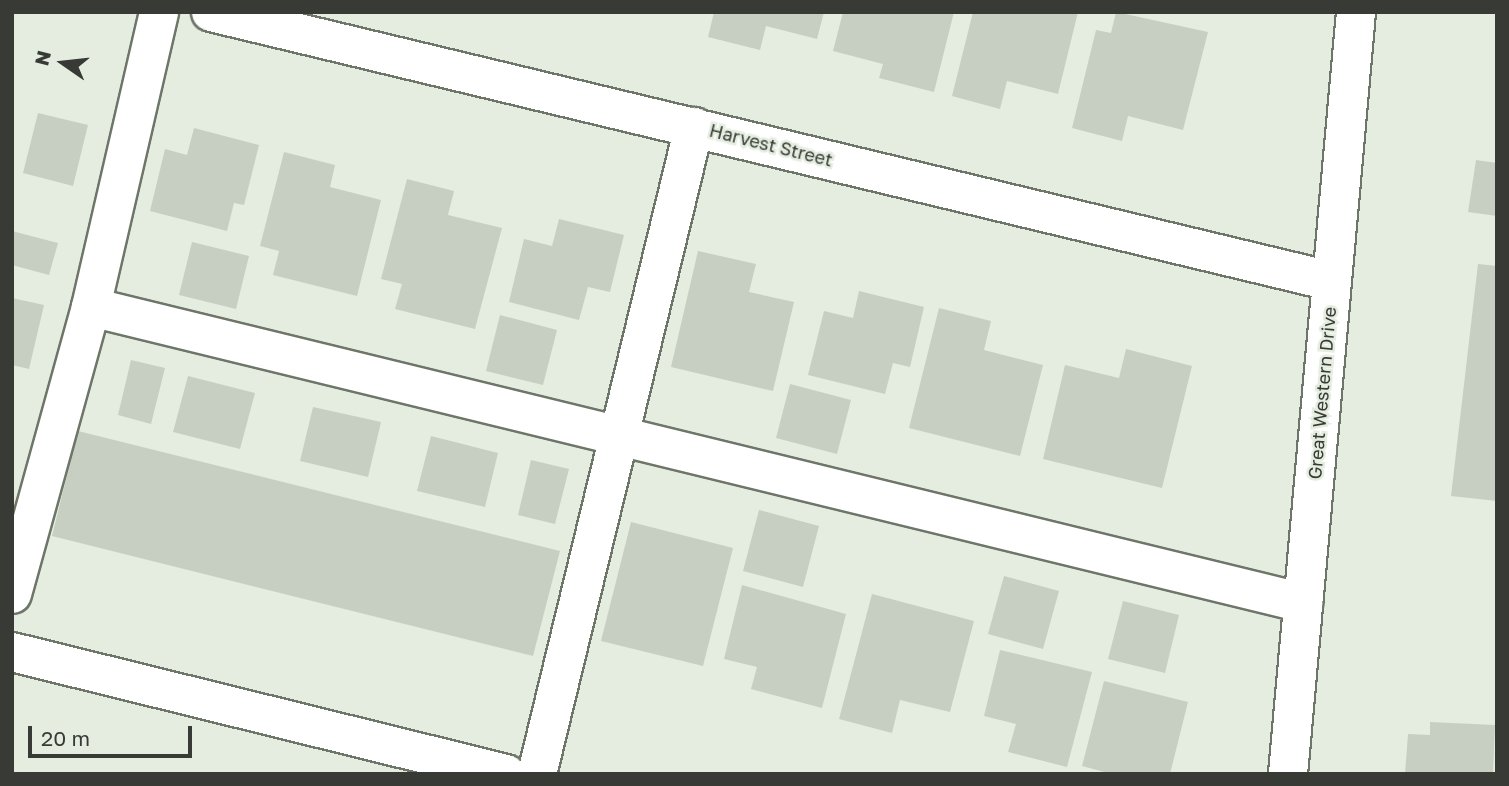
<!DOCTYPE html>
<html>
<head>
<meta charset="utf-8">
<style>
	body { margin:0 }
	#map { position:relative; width:1509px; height:786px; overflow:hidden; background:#e5ede0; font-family:"Golos Text",sans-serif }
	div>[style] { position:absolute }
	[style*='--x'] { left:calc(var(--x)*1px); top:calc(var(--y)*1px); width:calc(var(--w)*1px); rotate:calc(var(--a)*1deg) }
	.building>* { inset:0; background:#c7cfc2 }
	.roads { filter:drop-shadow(2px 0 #6e7569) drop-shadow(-2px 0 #6e7569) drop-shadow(0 2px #6e7569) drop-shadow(0 -2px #6e7569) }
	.minor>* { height:38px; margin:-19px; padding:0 19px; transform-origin:19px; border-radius:19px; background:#fff }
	span { translate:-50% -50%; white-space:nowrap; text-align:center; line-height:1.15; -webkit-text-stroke:5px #e5ede0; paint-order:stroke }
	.street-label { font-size:18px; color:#383b35 }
	.frame { position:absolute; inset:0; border:14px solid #383b35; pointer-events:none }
	.north { position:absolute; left:28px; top:28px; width:70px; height:70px; -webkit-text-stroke:5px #e5ede0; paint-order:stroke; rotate:284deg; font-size:19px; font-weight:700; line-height:28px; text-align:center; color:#383b35 }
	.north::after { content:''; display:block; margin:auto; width:24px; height:32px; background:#383b35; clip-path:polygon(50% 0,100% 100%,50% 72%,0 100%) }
	.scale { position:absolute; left:28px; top:726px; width:164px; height:32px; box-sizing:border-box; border:4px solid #383b35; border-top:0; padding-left:9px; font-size:21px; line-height:24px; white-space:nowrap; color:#383b35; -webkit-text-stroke:5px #e5ede0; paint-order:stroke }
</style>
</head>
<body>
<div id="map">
	<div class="building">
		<i style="clip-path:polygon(714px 12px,824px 12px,817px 39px,766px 26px,760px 50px,708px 37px)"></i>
		<i style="clip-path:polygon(843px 12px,954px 12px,934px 92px,879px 78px,883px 64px,833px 51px)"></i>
		<i style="clip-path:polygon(973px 12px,1078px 12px,1058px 94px,1007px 81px,1000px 109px,952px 96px)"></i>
		<i style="clip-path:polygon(1116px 12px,1208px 32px,1183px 130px,1128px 116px,1122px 141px,1072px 128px,1096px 30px,1111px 33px)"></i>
		<i style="clip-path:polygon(38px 113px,88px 125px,73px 186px,23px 173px)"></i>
		<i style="clip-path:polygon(194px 128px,259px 145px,244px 205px,234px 203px,227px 231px,150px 211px,165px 149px,187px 155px)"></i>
		<i style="clip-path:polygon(284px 152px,335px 165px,330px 187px,381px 200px,357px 296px,273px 275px,279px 251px,260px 246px)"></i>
		<i style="clip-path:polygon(1476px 160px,1497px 163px,1497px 216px,1468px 212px)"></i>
		<i style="clip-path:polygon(407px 179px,454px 191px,448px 215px,502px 228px,475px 329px,395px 309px,402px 284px,381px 279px)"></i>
		<i style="clip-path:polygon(559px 219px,624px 235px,610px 292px,588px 287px,579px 320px,509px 302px,524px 239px,552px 246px)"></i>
		<i style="clip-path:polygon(12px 231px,58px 243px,49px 275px,12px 265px)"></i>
		<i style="clip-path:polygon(192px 242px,249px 256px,236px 309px,179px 295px)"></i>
		<i style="clip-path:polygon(698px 251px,756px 264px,749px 292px,794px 302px,773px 391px,671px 367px)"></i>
		<i style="clip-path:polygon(1478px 264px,1497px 266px,1497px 501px,1451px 496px)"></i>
		<i style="clip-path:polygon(859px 291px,924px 307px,910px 367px,893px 363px,885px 394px,808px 375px,824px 311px,853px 318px)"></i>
		<i style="clip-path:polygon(12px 298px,44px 305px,29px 369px,12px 365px)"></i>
		<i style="clip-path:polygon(939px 308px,991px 321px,984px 350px,1043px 365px,1020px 456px,909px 428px)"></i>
		<i style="clip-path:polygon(500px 315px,557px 330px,543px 385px,486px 371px)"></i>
		<i style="clip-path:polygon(1126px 349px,1192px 366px,1162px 488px,1043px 459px,1065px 365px,1119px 378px)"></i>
		<i style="clip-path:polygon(131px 360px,165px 368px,151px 424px,118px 415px)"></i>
		<i style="clip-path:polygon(188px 376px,255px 393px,240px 449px,173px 432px)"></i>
		<i style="clip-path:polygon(790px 384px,851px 400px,837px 454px,776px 438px)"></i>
		<i style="clip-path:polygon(313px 407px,381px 422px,368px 477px,300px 461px)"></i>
		<i style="clip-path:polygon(78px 431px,560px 551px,533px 656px,52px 536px)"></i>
		<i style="clip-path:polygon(431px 436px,498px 453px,485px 507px,417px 491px)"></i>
		<i style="clip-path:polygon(531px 460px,569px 469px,555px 524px,518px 515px)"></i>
		<i style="clip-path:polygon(759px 510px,819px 526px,803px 587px,743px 571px)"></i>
		<i style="clip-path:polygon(631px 522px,733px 548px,703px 666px,601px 641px)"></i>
		<i style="clip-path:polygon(1004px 576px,1059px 591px,1043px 649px,988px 634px)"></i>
		<i style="clip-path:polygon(742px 585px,846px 614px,822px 708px,751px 689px,757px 667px,724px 659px)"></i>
		<i style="clip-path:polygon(872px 594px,974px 621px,950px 712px,900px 700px,892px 733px,839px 719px)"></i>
		<i style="clip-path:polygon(1123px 601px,1179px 615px,1165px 673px,1108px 659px)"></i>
		<i style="clip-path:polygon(1000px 650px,1092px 672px,1067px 767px,1008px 752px,1016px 724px,984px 716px)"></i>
		<i style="clip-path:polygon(1104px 681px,1188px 702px,1170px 774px,1112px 774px,1082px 766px)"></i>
		<i style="clip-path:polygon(1430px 722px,1495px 725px,1493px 774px,1405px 774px,1408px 734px,1430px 735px)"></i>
	</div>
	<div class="roads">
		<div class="minor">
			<i style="--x:211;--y:12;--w:1152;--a:13.51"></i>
			<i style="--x:91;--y:307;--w:1248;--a:13.72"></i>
			<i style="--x:12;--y:594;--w:298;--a:-74.6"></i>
			<i style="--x:91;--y:307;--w:303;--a:-77"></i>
			<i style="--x:12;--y:652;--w:509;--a:13.87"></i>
			<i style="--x:537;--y:774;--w:666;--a:-76.36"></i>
			<i style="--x:1288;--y:774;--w:765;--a:-84.9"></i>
		</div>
	</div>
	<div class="street-label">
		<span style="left:771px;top:145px;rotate:14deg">Harvest Street</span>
		<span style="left:1322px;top:393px;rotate:-85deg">Great Western Drive</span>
	</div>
	<div class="frame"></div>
	<div class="north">N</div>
	<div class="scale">20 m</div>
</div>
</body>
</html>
